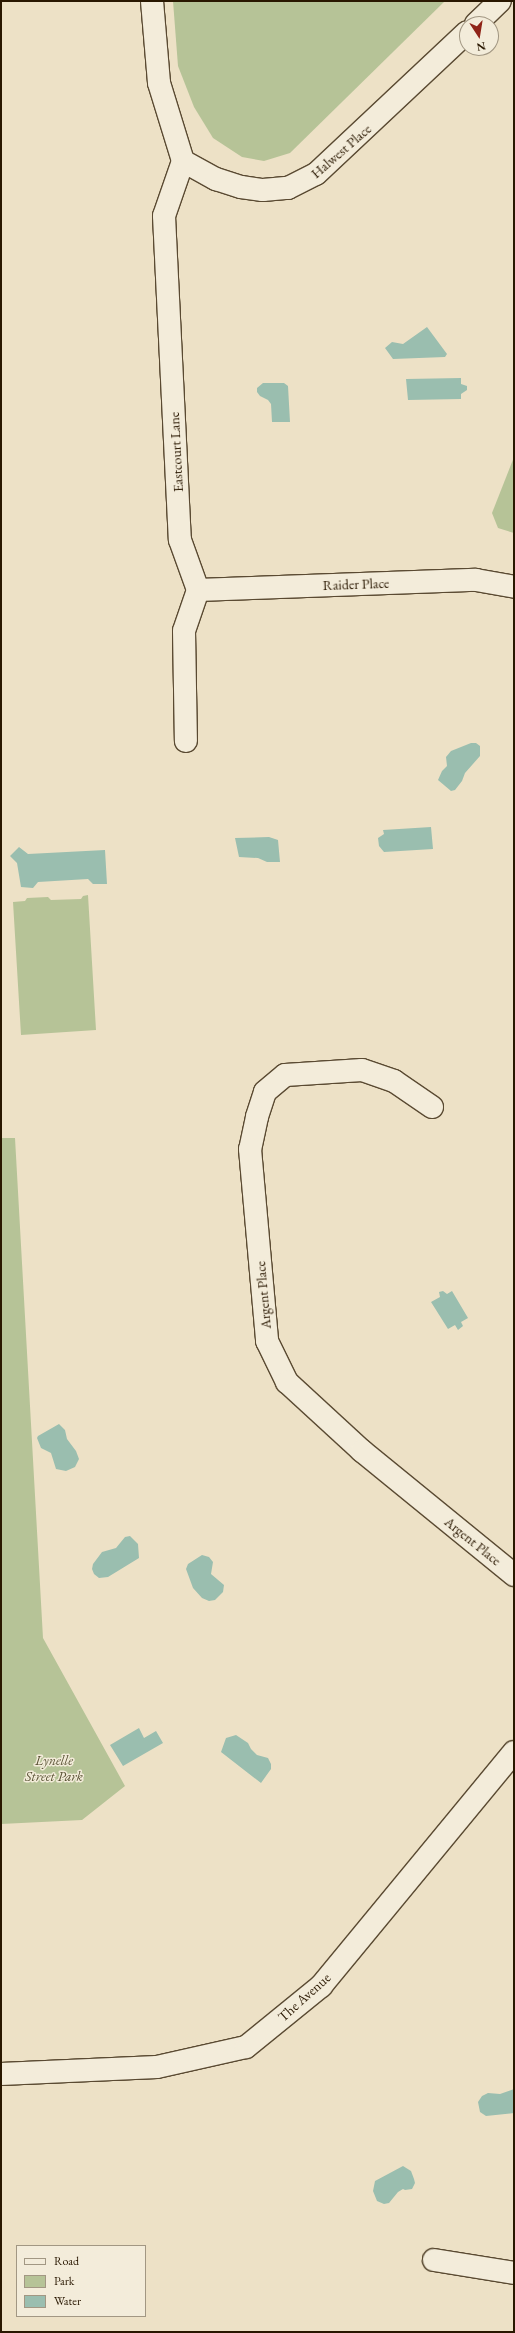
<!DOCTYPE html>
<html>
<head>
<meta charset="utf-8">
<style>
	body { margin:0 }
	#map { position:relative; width:515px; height:2333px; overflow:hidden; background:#ede1c6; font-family:"EB Garamond",serif }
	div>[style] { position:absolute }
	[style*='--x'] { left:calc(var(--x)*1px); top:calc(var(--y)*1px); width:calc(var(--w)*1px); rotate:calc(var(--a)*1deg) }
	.green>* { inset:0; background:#b6c397 }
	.water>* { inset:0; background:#9abeaf }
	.roads { filter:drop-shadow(1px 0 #5a4a32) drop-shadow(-1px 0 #5a4a32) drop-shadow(0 1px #5a4a32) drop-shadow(0 -1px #5a4a32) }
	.minor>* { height:22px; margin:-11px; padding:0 11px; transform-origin:11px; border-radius:11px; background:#f3ecda }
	span { translate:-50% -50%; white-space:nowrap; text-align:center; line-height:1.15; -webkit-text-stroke:3px #f3ecda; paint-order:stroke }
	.street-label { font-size:14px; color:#291700 }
	.park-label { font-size:14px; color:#5a5335; font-style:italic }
	.frame { position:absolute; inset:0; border:2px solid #291700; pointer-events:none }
	.legend { position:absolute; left:16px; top:2245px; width:130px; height:72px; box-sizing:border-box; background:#f3ecda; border:1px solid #a29783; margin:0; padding:5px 7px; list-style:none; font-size:12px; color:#291700 }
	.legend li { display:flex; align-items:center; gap:8px; height:20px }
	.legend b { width:20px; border:1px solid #a29783 }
	.north { position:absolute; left:459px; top:16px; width:40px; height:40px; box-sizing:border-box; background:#f3ecda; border:1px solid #a29783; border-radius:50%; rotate:168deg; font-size:11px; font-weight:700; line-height:16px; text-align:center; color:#291700 }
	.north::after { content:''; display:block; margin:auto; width:14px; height:18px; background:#8f2418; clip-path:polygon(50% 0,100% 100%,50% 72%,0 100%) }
</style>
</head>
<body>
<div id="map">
	<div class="green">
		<i style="clip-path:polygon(173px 1px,445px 1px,290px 153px,264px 161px,242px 157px,213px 138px,194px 107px,178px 66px)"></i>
		<i style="clip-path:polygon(514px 457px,514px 533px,498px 528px,492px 513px)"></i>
		<i style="clip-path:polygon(88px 895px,96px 1030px,21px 1035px,13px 902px,25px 901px,27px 898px,48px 897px,51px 900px,81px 899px,83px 896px)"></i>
		<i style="clip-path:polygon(1px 1138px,15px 1138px,43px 1638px,125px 1786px,82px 1820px,1px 1824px)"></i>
	</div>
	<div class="water">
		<i style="clip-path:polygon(427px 327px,447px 354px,445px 357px,393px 359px,385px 348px,392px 342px,403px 344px)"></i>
		<i style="clip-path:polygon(461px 378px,461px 384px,467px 386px,467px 390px,461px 394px,461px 399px,408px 400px,406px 379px)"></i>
		<i style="clip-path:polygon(263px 383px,284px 383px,288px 386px,290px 422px,272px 422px,271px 404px,268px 400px,260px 396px,257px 392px,257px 388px)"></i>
		<i style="clip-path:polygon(471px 743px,476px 743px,480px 746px,480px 756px,465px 773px,462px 781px,455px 790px,451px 791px,438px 780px,442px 771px,447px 766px,446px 757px,451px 751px)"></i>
		<i style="clip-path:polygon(431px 827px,433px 849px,384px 852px,379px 846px,378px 838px,384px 834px,383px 830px)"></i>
		<i style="clip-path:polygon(269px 837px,278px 840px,280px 862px,267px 862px,258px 858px,239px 857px,235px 838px)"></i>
		<i style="clip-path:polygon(19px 847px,28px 854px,105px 850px,107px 884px,93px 884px,88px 879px,38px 882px,33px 888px,21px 887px,17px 863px,10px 856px)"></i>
		<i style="clip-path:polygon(443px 1291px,447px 1294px,452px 1291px,468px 1318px,461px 1322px,463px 1326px,458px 1330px,455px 1325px,448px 1329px,431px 1302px,440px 1297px,439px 1292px)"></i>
		<i style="clip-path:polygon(59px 1424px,65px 1430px,67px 1439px,76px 1451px,79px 1459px,75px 1467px,66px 1471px,56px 1469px,51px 1453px,41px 1448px,37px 1438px,38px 1436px)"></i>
		<i style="clip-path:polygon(130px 1536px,138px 1544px,139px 1558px,108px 1577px,99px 1578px,94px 1574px,92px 1569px,93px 1564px,102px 1552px,116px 1548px,125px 1537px)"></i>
		<i style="clip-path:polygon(202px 1555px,209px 1557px,213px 1562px,211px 1574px,224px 1585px,223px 1592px,215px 1600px,209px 1601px,202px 1598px,193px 1588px,186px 1569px,188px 1564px)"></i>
		<i style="clip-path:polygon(139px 1728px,144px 1738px,156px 1731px,163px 1743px,123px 1766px,110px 1745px)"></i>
		<i style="clip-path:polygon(236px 1735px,248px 1743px,251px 1749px,257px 1755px,268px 1758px,271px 1764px,271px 1769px,261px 1783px,221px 1752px,226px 1738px)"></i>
		<i style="clip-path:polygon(514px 2089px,514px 2113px,486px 2116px,480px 2112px,478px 2102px,482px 2096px,488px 2093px,500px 2094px)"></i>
		<i style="clip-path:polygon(403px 2166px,411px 2171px,414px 2179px,415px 2183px,412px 2189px,405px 2190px,403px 2189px,398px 2192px,389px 2203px,384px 2204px,377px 2201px,373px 2191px,375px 2181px)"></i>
	</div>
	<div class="roads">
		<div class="minor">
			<i style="--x:152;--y:1;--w:82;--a:85.1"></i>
			<i style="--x:159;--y:83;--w:82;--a:72.9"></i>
			<i style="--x:183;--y:161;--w:38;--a:29"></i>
			<i style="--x:216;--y:179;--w:26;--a:18"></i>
			<i style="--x:241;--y:187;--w:22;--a:8"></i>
			<i style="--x:263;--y:190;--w:25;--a:-5"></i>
			<i style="--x:288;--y:188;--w:31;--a:-27"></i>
			<i style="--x:316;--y:174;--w:207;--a:-43.2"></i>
			<i style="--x:476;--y:24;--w:33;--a:-44"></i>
			<i style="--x:183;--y:161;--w:58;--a:109.1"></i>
			<i style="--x:164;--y:216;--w:324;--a:87.2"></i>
			<i style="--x:180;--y:540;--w:53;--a:70.2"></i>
			<i style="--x:198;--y:590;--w:43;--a:108.9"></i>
			<i style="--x:184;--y:631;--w:110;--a:89"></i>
			<i style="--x:198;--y:590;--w:278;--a:-2.1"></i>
			<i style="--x:476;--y:580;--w:39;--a:10"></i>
			<i style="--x:432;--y:1107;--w:46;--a:-145.6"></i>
			<i style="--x:394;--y:1081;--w:34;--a:-161"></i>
			<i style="--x:362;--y:1070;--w:77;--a:176.3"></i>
			<i style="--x:285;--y:1075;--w:26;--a:140"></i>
			<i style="--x:265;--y:1092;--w:26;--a:108"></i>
			<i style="--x:257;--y:1117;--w:33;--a:102"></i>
			<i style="--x:250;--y:1149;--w:193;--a:84.9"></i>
			<i style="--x:267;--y:1341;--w:46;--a:64"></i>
			<i style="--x:287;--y:1382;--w:102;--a:42.6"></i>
			<i style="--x:362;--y:1451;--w:196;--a:39.2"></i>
			<i style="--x:1;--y:2074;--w:156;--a:-2.6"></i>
			<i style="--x:157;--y:2067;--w:91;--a:-12.7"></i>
			<i style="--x:246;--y:2047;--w:97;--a:-39.1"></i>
			<i style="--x:321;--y:1986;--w:303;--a:-50.5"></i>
			<i style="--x:434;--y:2260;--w:81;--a:9.2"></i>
		</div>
	</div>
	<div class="street-label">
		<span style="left:341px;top:151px;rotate:-41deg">Halwest Place</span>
		<span style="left:176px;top:452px;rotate:-93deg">Eastcourt Lane</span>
		<span style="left:356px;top:584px;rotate:-2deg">Raider Place</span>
		<span style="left:263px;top:1295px;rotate:-95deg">Argent Place</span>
		<span style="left:473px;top:1541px;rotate:39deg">Argent Place</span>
		<span style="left:304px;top:1997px;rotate:-42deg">The Avenue</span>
	</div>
	<div class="park-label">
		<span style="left:54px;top:1768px">Lynelle<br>Street Park</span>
	</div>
	<div class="frame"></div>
	<ul class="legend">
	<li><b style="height:5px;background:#f3ecda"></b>Road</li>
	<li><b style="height:11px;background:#b6c397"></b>Park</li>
	<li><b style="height:11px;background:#9abeaf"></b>Water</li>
	</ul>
	<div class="north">N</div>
</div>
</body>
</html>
